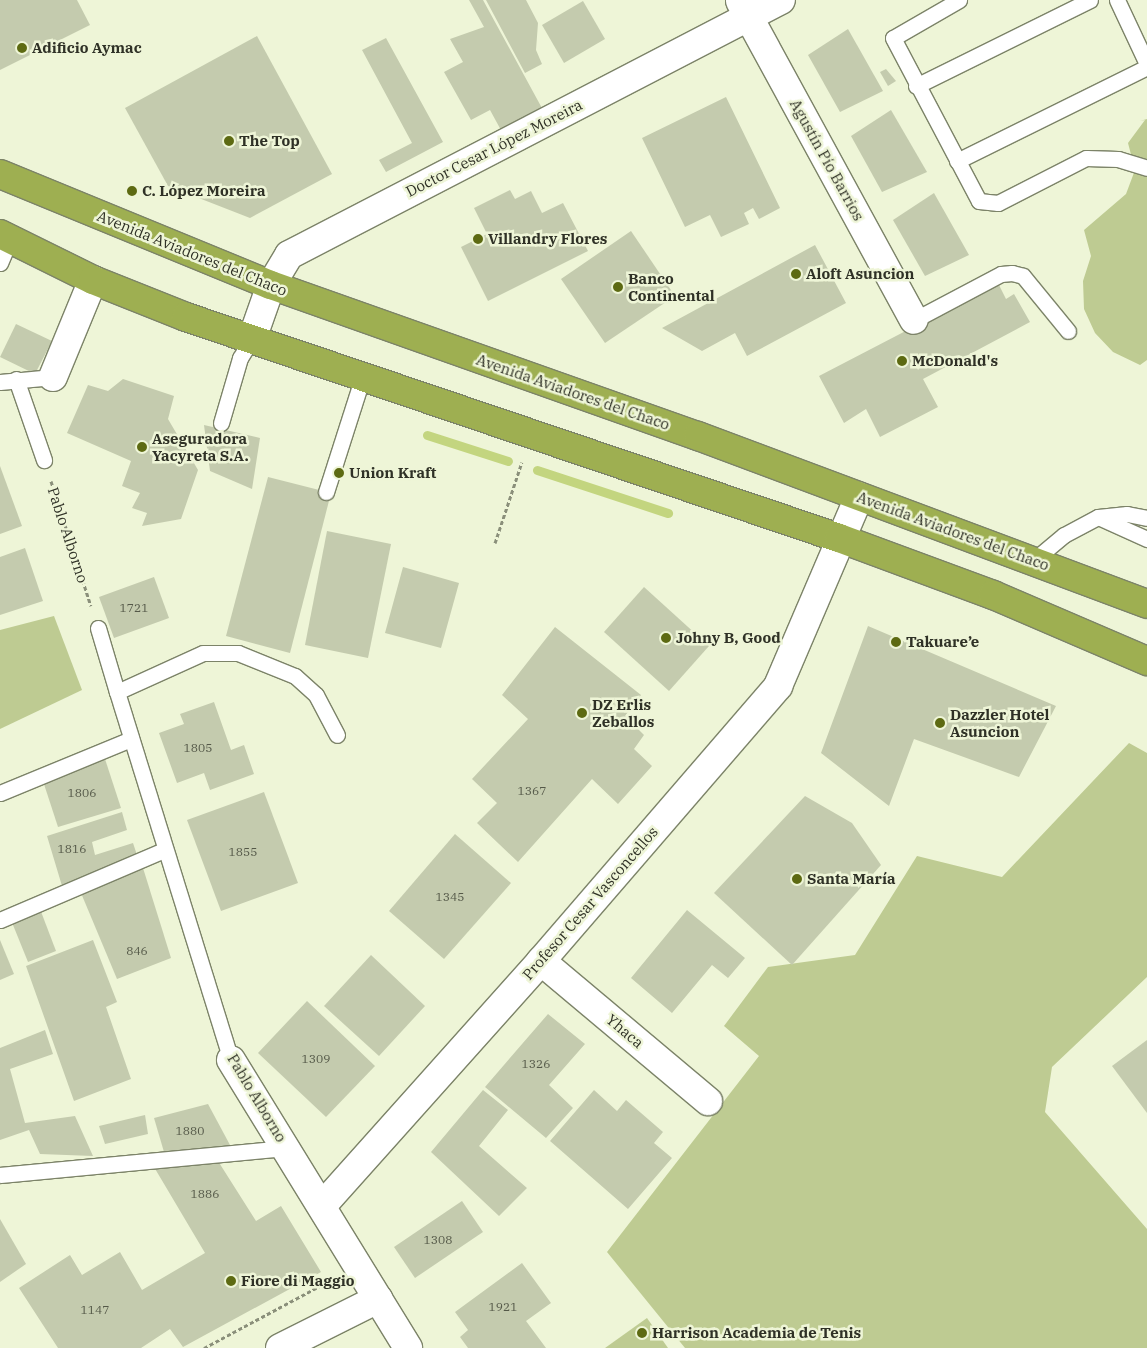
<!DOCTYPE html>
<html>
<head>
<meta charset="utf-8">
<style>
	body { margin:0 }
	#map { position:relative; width:1147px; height:1348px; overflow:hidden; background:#eef5d7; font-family:"IBM Plex Serif",serif }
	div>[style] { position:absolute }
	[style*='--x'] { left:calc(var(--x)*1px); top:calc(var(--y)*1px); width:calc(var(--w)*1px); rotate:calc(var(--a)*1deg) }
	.green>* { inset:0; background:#becb92 }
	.stream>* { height:9px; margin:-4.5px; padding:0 4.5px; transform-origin:4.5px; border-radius:4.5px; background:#c3d57f }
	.building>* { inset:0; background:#c4cbae }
	.path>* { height:3px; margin-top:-1.5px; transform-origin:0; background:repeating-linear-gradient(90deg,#8a8f7a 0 4px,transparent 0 6.5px) }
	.roads { filter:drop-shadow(1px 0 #7c8368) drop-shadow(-1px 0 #7c8368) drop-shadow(0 1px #7c8368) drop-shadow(0 -1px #7c8368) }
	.lane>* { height:15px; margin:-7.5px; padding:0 7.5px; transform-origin:7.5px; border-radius:7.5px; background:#fff }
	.street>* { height:28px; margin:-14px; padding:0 14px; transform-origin:14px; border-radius:14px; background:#fff }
	.highway>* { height:28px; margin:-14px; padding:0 14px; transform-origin:14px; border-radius:14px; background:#9eaf51 }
	.dots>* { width:14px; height:14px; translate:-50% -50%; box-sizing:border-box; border:2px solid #eef5d7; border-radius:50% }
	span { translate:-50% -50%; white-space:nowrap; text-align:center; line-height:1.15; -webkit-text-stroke:5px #eef5d7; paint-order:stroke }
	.number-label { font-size:12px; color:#545848 }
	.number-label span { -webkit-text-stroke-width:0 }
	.poi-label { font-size:15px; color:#2f3126; font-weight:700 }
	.left { translate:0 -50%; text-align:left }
	.street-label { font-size:15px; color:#2f3126 }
</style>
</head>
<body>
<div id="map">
	<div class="green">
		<i style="clip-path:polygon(1147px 119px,1147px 360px,1140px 365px,1113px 352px,1095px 333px,1084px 309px,1083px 281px,1091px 256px,1084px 230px,1126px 194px,1135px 170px,1128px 143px,1145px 120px,1140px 121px)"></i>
		<i style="clip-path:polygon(54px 616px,82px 690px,0 729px,0 630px)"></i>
		<i style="clip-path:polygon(1129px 743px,1147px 753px,1147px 977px,1052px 1067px,1045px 1112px,1147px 1229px,1147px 1348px,685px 1348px,607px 1252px,759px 1056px,724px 1026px,768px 967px,855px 955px,917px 856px,1002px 877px)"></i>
		<i style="clip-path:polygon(647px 1318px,668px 1348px,605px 1348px)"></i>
	</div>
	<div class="stream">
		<i style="--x:427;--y:435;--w:85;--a:17.8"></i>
		<i style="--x:537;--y:470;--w:138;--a:18.2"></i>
	</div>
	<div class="building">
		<i style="clip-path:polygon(0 0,77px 0,90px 25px,0 70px)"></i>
		<i style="clip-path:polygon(469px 0,483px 0,543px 110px,502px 132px,490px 110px,471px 120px,444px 72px,463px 62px,450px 39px,484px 27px)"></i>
		<i style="clip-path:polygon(486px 0,526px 0,538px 23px,536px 50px,542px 64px,525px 73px)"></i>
		<i style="clip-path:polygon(583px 1px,605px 39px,564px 63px,542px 25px)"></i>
		<i style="clip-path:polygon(848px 29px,883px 91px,840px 112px,808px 55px)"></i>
		<i style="clip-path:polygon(257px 36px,332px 174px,250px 218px,168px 186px,125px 108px)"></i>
		<i style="clip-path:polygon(386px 38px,443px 142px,386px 172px,379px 160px,412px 143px,362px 50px)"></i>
		<i style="clip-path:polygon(886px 69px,896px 81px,888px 86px,880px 72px)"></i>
		<i style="clip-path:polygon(726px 97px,780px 208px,759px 219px,753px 208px,744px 213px,749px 224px,721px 237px,710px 215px,685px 227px,642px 138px)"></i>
		<i style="clip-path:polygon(891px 110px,927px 172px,882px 192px,851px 136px)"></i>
		<i style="clip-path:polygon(510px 190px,515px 199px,531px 191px,542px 213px,563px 203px,588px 251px,488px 301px,461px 247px,487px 234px,474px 208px)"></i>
		<i style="clip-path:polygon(934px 193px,969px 255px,925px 276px,893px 220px)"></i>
		<i style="clip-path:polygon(631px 231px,675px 296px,605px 343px,561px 279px)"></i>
		<i style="clip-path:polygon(815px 245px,846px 303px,747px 356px,735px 333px,702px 351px,662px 328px)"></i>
		<i style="clip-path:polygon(998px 283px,1006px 299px,1014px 294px,1030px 322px,923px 379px,938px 407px,880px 437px,866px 409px,844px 423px,819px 376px)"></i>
		<i style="clip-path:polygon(16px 324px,52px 341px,35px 374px,0 357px)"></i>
		<i style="clip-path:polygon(123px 379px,174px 396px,168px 419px,198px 470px,181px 519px,142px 526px,147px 513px,132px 508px,140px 493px,122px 486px,131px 461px,67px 433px,88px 385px,108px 391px)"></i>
		<i style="clip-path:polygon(204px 425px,260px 438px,252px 489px,210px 471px)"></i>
		<i style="clip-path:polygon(0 466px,22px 526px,0 534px)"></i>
		<i style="clip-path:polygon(268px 477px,331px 493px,290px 653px,226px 636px)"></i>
		<i style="clip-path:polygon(327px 531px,391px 544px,368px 658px,305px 645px)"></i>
		<i style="clip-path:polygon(25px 548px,43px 601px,0 615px,0 557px)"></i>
		<i style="clip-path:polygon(403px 567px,459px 583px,441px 648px,385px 633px)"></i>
		<i style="clip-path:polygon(154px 577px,169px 618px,114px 638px,99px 597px)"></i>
		<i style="clip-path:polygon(644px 587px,709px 646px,669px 691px,604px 632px)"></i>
		<i style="clip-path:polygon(868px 626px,1056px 706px,1019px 777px,914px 739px,889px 806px,821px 753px)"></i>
		<i style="clip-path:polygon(555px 627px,641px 695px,625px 716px,644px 735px,634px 749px,652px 766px,618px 804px,592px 779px,518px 862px,477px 823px,497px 803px,472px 779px,528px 719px,502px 695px)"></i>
		<i style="clip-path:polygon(214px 702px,231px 750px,244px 745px,254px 774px,210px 790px,204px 773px,177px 783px,159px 733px,184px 724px,180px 714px)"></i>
		<i style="clip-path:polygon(105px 759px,121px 808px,58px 827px,42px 778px)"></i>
		<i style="clip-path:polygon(264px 792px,298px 883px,221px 911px,187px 820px)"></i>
		<i style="clip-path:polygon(805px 796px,852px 823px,881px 865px,792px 965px,714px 893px)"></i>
		<i style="clip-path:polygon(122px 812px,127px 830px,92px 842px,95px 855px,133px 843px,137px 855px,62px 886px,47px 836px)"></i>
		<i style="clip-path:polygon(455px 834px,511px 883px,444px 959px,389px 911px)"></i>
		<i style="clip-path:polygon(143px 868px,171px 958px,117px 979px,81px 893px)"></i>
		<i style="clip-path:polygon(40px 909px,56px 951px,28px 962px,11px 920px)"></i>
		<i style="clip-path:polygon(687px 910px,745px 958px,728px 978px,712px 965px,672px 1013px,631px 978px)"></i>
		<i style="clip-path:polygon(0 940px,14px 974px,0 980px)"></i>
		<i style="clip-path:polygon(93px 940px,117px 1002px,106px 1007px,131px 1079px,74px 1101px,26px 966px)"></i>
		<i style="clip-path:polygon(371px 955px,425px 1006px,379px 1056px,324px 1006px)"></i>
		<i style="clip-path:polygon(307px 1001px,375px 1066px,326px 1117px,258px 1053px)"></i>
		<i style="clip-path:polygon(548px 1014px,585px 1044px,549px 1085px,573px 1108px,546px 1138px,485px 1087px)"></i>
		<i style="clip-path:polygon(45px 1030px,53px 1054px,10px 1069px,25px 1123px,75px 1116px,93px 1156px,40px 1154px,29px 1130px,0 1140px,0 1048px)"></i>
		<i style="clip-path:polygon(1147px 1040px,1147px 1113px,1112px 1066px)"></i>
		<i style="clip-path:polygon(483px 1090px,508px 1110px,479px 1146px,527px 1188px,499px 1216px,431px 1152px)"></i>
		<i style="clip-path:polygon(594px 1090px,617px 1111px,626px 1100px,663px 1132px,654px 1143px,672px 1158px,628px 1209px,550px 1141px)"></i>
		<i style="clip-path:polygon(208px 1104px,230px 1145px,164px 1152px,154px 1118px)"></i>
		<i style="clip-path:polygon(145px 1115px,148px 1134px,105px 1144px,99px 1126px)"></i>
		<i style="clip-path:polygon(218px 1161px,256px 1221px,281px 1206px,321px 1272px,183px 1347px,170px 1329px,141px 1348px,58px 1348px,19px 1288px,70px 1255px,82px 1275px,120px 1252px,142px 1290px,205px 1253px,154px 1167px)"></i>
		<i style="clip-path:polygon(462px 1201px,483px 1232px,415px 1278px,394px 1247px)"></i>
		<i style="clip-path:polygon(0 1219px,26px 1264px,0 1282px)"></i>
		<i style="clip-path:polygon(522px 1263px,551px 1303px,526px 1321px,546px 1348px,468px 1348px,460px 1337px,468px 1330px,455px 1312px)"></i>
	</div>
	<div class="path">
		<i style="--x:51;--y:481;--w:131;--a:72.3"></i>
		<i style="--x:495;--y:543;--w:85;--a:-71.6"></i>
		<i style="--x:204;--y:1348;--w:144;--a:-28.2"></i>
	</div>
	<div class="roads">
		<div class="lane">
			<i style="--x:959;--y:0;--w:76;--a:150.1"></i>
			<i style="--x:893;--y:38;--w:184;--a:62.2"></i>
			<i style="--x:979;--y:201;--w:19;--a:6"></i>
			<i style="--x:998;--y:203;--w:99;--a:-27.1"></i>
			<i style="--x:1086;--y:158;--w:32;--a:2"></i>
			<i style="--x:1118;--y:159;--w:30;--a:17"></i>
			<i style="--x:1117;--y:0;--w:71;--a:64.9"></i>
			<i style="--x:916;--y:86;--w:194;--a:-26.3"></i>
			<i style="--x:957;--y:161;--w:212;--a:-26.3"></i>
			<i style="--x:0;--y:263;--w:26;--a:-67"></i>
			<i style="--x:914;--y:320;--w:98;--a:-27.9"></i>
			<i style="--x:1001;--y:274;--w:11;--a:-5"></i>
			<i style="--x:1012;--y:273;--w:11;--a:15"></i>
			<i style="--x:1023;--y:276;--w:71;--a:50.7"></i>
			<i style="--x:16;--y:379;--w:86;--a:70.9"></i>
			<i style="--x:0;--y:382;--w:53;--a:-5.4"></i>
			<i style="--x:221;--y:423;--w:68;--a:-73.7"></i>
			<i style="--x:240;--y:358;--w:22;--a:-58"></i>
			<i style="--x:326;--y:492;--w:122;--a:-72.3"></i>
			<i style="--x:1098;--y:517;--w:54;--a:24.2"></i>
			<i style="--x:1034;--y:560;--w:39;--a:-40"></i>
			<i style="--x:1064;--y:535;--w:38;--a:-28"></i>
			<i style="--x:1098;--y:517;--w:29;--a:-6"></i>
			<i style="--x:1127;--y:514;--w:20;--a:11"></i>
			<i style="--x:98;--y:628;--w:67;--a:73.5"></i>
			<i style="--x:117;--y:692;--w:94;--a:-24.4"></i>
			<i style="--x:203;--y:653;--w:35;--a:0"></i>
			<i style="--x:238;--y:653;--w:61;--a:22"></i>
			<i style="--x:295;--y:676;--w:28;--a:42"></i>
			<i style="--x:316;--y:695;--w:45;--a:62.3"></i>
			<i style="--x:117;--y:692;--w:385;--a:72.8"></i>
			<i style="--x:0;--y:793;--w:142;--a:-22.4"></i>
			<i style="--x:0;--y:920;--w:178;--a:-23.1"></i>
			<i style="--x:0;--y:1175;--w:287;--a:-5.4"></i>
		</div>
		<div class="street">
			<i style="--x:740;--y:1;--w:363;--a:61.4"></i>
			<i style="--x:252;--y:339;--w:57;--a:-70.6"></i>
			<i style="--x:271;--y:285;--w:35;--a:-59"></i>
			<i style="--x:289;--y:255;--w:554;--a:-27.4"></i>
			<i style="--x:53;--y:377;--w:105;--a:-67.6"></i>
			<i style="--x:541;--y:961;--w:218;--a:40"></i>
			<i style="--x:231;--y:1060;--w:338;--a:58.4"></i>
			<i style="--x:322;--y:1206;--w:329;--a:-48.2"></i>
			<i style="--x:541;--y:961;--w:363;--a:-49.2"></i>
			<i style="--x:778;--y:686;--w:206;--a:-66.8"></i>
			<i style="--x:280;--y:1348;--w:110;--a:-26.6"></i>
		</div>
		<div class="highway">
			<i style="--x:0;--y:174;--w:293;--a:22.3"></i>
			<i style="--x:271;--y:285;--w:453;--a:19.5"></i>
			<i style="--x:698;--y:436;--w:479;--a:20.5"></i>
			<i style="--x:0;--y:234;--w:104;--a:26.3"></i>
			<i style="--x:93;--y:280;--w:100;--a:21.7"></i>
			<i style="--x:186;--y:317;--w:689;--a:18.7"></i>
			<i style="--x:839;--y:538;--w:164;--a:20.3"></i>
			<i style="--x:993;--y:595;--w:168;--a:23.2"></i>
		</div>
	</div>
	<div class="dots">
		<i style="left:22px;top:48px;background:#5d6a12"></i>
		<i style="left:229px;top:141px;background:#5d6a12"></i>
		<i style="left:132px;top:191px;background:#5d6a12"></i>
		<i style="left:478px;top:239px;background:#5d6a12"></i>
		<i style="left:796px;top:274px;background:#5d6a12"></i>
		<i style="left:618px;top:287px;background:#5d6a12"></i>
		<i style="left:902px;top:361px;background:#5d6a12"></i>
		<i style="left:142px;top:447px;background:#5d6a12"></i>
		<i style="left:339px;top:473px;background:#5d6a12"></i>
		<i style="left:666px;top:638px;background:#5d6a12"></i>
		<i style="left:896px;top:642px;background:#5d6a12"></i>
		<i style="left:582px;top:713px;background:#5d6a12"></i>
		<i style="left:940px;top:723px;background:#5d6a12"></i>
		<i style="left:797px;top:879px;background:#5d6a12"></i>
		<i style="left:231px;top:1281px;background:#5d6a12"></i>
		<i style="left:642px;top:1333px;background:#5d6a12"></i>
	</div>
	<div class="number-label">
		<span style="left:134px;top:608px">1721</span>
		<span style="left:198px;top:748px">1805</span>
		<span style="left:532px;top:791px">1367</span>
		<span style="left:82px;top:793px">1806</span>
		<span style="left:72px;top:849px">1816</span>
		<span style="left:243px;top:852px">1855</span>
		<span style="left:450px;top:897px">1345</span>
		<span style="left:137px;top:951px">846</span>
		<span style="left:316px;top:1059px">1309</span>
		<span style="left:536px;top:1064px">1326</span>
		<span style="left:190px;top:1131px">1880</span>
		<span style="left:205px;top:1194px">1886</span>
		<span style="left:438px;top:1240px">1308</span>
		<span style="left:503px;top:1307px">1921</span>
		<span style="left:95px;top:1310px">1147</span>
	</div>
	<div class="poi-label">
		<span class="left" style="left:32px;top:48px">Adificio Aymac</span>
		<span class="left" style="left:239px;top:141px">The Top</span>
		<span class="left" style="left:142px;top:191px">C. López Moreira</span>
		<span class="left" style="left:488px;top:239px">Villandry Flores</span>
		<span class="left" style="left:806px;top:274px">Aloft Asuncion</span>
		<span class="left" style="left:628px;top:287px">Banco<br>Continental</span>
		<span class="left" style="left:912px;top:361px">McDonald's</span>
		<span class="left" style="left:152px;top:447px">Aseguradora<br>Yacyreta S.A.</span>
		<span class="left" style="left:349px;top:473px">Union Kraft</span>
		<span class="left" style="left:676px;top:638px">Johny B, Good</span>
		<span class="left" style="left:906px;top:642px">Takuare’e</span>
		<span class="left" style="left:592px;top:713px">DZ Erlis<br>Zeballos</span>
		<span class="left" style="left:950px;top:723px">Dazzler Hotel<br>Asuncion</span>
		<span class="left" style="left:807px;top:879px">Santa María</span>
		<span class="left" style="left:241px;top:1281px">Fiore di Maggio</span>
		<span class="left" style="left:652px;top:1333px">Harrison Academia de Tenis</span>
	</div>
	<div class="street-label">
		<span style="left:494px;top:148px;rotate:-27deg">Doctor Cesar López Moreira</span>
		<span style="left:827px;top:160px;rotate:61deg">Agustín Pío Barrios</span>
		<span style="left:192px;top:253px;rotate:22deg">Avenida Aviadores del Chaco</span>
		<span style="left:573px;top:392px;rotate:19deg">Avenida Aviadores del Chaco</span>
		<span style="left:953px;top:531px;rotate:20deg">Avenida Aviadores del Chaco</span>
		<span style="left:68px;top:535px;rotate:72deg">Pablo Alborno</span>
		<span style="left:590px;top:903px;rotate:-49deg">Profesor Cesar Vasconcellos</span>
		<span style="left:625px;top:1031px;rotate:40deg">Yhaca</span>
		<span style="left:257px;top:1098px;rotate:59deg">Pablo Alborno</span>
	</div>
</div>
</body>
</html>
